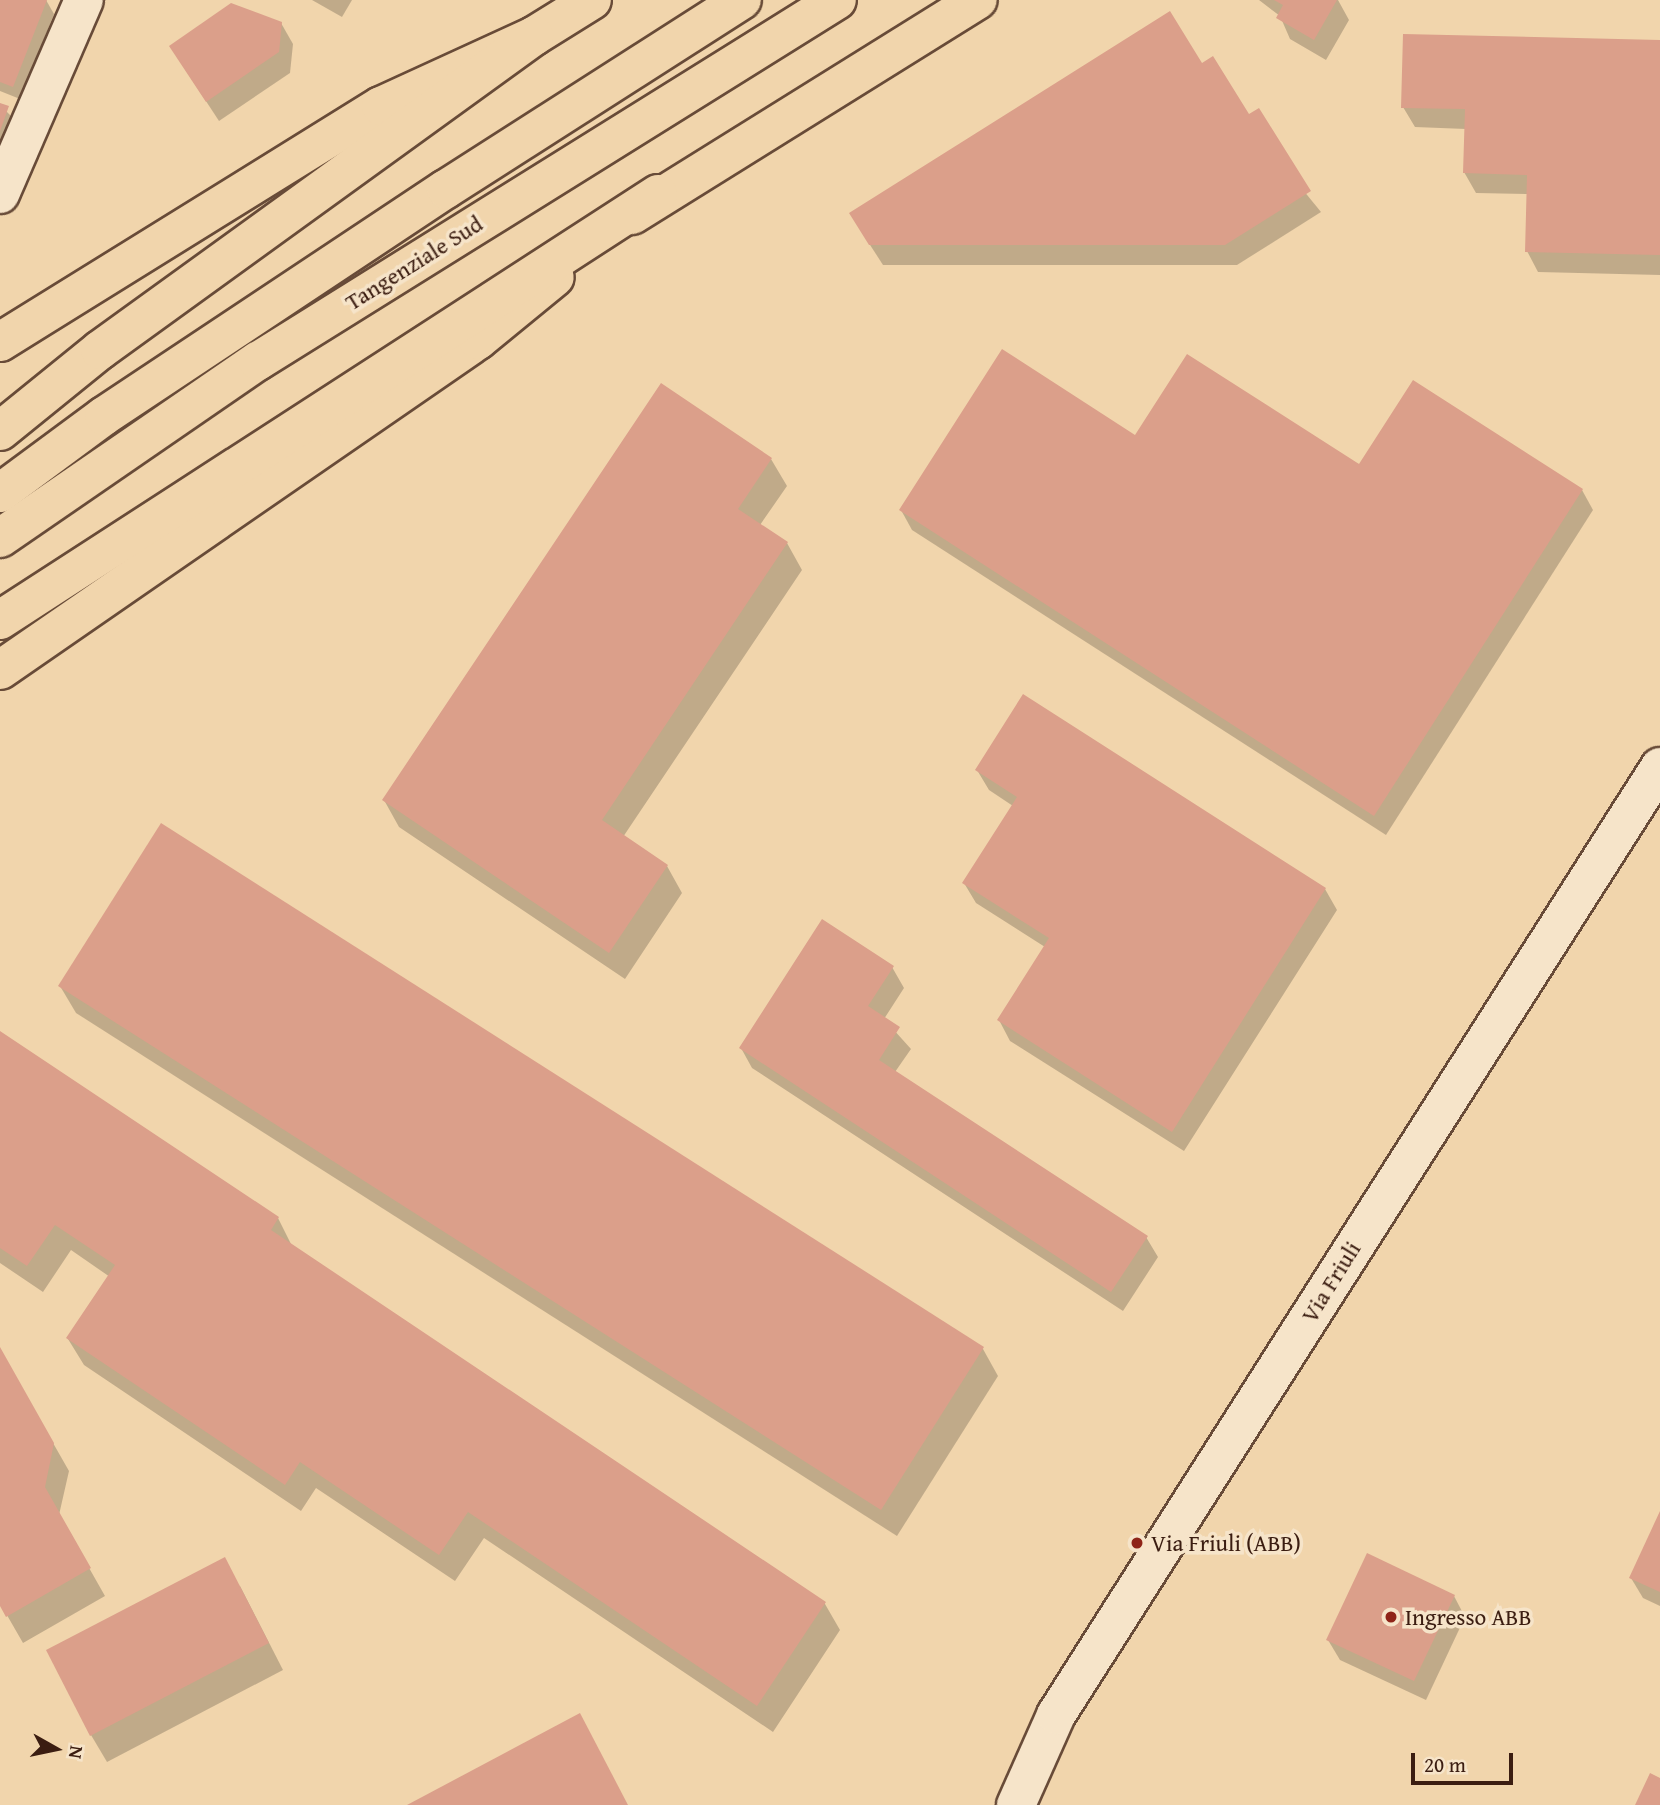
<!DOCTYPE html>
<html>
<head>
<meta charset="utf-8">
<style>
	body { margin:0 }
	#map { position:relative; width:1660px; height:1805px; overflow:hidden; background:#f1d5ac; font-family:"Gentium Book Plus",serif }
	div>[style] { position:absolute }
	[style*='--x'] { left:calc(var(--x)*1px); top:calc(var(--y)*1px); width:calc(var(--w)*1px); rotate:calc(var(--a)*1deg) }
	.shadow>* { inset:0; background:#0003 }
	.building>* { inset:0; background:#db9f8a }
	.roads { filter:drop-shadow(2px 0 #684b38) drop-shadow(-2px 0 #684b38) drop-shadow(0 2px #684b38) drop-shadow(0 -2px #684b38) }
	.minor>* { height:38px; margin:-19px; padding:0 19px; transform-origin:19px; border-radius:19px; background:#f6e4c9 }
	.primary>* { height:38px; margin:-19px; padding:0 19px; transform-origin:19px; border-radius:19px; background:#f1d5ac }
	.trunk>* { height:38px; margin:-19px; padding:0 19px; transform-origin:19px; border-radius:19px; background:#f1d5ac }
	.dots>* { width:19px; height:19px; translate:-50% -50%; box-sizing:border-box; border:4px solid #f6e4c9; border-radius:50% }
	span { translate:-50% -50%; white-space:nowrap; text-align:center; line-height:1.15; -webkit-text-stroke:7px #f6e4c9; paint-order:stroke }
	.street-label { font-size:23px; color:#3b1d11 }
	.poi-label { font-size:23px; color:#3b1d11 }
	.left { translate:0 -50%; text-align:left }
	.north { position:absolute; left:21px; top:1714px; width:70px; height:70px; -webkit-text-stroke:5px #f6e4c9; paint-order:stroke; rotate:99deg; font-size:19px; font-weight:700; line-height:28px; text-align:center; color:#3b1d11 }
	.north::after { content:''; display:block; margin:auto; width:24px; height:32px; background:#3b1d11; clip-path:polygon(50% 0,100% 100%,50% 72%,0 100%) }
	.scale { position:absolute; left:1411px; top:1753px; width:102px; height:32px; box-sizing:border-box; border:4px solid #3b1d11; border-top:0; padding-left:9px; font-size:21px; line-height:24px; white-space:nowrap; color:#3b1d11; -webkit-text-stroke:5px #f6e4c9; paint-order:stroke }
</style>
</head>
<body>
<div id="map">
	<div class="shadow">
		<i style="clip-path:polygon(0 0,46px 0,54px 14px,20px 99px,0 91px)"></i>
		<i style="clip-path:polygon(312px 0,352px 0,342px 17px)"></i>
		<i style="clip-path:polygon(1259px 0,1338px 0,1349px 20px,1326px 60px,1290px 39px,1280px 16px)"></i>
		<i style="clip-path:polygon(281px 23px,293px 44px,290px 73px,219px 121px,183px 66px)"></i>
		<i style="clip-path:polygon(1660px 42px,1660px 275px,1538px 272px,1527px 251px,1528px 194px,1476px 193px,1464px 172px,1466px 129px,1415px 127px,1403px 107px)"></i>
		<i style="clip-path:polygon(1202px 66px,1321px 212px,1237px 265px,883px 265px,863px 234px)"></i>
		<i style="clip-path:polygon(0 105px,16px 121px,0 165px)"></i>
		<i style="clip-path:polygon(1136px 438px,1582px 490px,1593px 510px,1386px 835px,912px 530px,901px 510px)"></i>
		<i style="clip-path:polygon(771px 459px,787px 486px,760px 525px,787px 543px,802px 570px,623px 837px,667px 866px,682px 893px,625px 979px,399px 827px,384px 800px)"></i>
		<i style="clip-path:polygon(1024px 697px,1325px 889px,1337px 910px,1184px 1151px,1010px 1041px,999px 1020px,1045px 947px,976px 903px,964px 883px,1013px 806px,989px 790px,977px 770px)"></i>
		<i style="clip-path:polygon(892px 967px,904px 988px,884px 1019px,911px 1049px,895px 1072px,1146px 1237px,1158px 1257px,1123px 1311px,752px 1068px,741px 1048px)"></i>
		<i style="clip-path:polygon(60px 986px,983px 1349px,998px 1376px,897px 1536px,76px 1013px)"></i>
		<i style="clip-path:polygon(0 1033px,278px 1218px,292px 1246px,825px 1604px,840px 1630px,773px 1732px,484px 1538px,455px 1581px,316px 1488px,301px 1511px,84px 1365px,68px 1339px,110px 1277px,71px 1250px,43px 1292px,0 1263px)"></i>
		<i style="clip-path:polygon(0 1350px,69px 1471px,59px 1515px,105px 1596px,23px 1643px,0 1603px)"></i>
		<i style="clip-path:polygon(1660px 1516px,1660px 1606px,1643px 1598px,1631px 1578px)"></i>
		<i style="clip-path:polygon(240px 1586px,283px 1670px,107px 1762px,91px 1735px)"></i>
		<i style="clip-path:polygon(1454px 1596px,1465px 1617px,1426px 1700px,1340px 1660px,1328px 1640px)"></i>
	</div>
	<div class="building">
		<i style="clip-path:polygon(0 0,47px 0,13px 87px,0 82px)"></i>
		<i style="clip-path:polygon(1274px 0,1337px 0,1314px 40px,1276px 18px,1283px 5px)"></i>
		<i style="clip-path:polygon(231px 3px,282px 22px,279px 52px,206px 102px,169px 46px)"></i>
		<i style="clip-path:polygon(1170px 11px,1202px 63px,1213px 56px,1249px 114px,1259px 108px,1311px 191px,1225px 245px,869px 245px,849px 213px)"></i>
		<i style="clip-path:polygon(1403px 34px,1660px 40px,1660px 255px,1525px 252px,1527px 175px,1463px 173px,1465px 109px,1401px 108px)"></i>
		<i style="clip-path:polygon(0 103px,9px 106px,0 131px)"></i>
		<i style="clip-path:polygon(1002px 349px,1135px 435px,1187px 354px,1359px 464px,1413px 380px,1583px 489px,1374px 816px,899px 510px)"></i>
		<i style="clip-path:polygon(661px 383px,772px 458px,738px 509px,788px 542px,602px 820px,668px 865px,609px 953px,382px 800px)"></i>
		<i style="clip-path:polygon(1023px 694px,1326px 888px,1172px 1132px,997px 1020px,1049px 938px,962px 883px,1017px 797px,975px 770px)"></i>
		<i style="clip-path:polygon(161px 823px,984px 1347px,881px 1510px,58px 986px)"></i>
		<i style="clip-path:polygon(822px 919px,894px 966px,868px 1006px,900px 1027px,879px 1060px,1148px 1236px,1111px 1292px,739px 1048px)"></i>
		<i style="clip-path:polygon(0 1031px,279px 1217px,271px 1230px,826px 1602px,757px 1706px,468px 1512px,439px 1555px,300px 1462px,285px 1485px,66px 1338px,115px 1265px,55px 1225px,27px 1266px,0 1248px)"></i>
		<i style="clip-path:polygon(0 1347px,54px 1443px,45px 1487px,91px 1568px,6px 1617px,0 1606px)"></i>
		<i style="clip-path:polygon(1660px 1511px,1660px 1592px,1629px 1578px)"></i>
		<i style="clip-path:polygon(1367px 1553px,1455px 1595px,1414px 1681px,1326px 1640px)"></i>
		<i style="clip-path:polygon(225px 1557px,269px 1643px,90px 1736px,46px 1650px)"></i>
		<i style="clip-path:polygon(580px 1713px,628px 1805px,407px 1805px)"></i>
		<i style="clip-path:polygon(1650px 1773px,1660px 1778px,1660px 1805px,1635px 1805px)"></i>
	</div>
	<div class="roads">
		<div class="minor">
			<i style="--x:0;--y:194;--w:211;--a:-66.6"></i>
			<i style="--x:1016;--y:1805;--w:98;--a:-66"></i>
			<i style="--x:1056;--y:1715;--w:1124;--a:-57.5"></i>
		</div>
		<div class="primary">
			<i style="--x:632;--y:215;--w:407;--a:-31.9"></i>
			<i style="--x:0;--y:342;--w:448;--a:-31.8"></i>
			<i style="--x:381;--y:106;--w:168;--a:-24.6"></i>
			<i style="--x:534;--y:36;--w:68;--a:-31.8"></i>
			<i style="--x:0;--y:670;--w:581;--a:-34.62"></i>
			<i style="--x:478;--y:340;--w:99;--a:-39.3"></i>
		</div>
		<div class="trunk">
			<i style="--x:0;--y:431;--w:129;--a:-39"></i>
			<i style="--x:100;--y:350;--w:536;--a:-35.89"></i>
			<i style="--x:0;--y:493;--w:129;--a:-36.5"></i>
			<i style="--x:104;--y:416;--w:410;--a:-33.6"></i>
			<i style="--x:446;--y:189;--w:351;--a:-32.6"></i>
			<i style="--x:0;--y:538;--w:313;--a:-34.5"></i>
			<i style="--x:258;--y:361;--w:682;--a:-31.94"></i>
			<i style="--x:0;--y:620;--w:784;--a:-32.92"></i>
		</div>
	</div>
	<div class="dots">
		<i style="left:1137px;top:1543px;background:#8f2418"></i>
		<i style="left:1391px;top:1617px;background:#8f2418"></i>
	</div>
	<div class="street-label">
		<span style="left:414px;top:263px;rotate:-32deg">Tangenziale Sud</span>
		<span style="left:1331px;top:1282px;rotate:-58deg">Via Friuli</span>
	</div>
	<div class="poi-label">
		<span class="left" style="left:1151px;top:1543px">Via Friuli (ABB)</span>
		<span class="left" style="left:1405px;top:1617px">Ingresso ABB</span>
	</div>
	<div class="north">N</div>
	<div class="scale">20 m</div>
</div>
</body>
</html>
